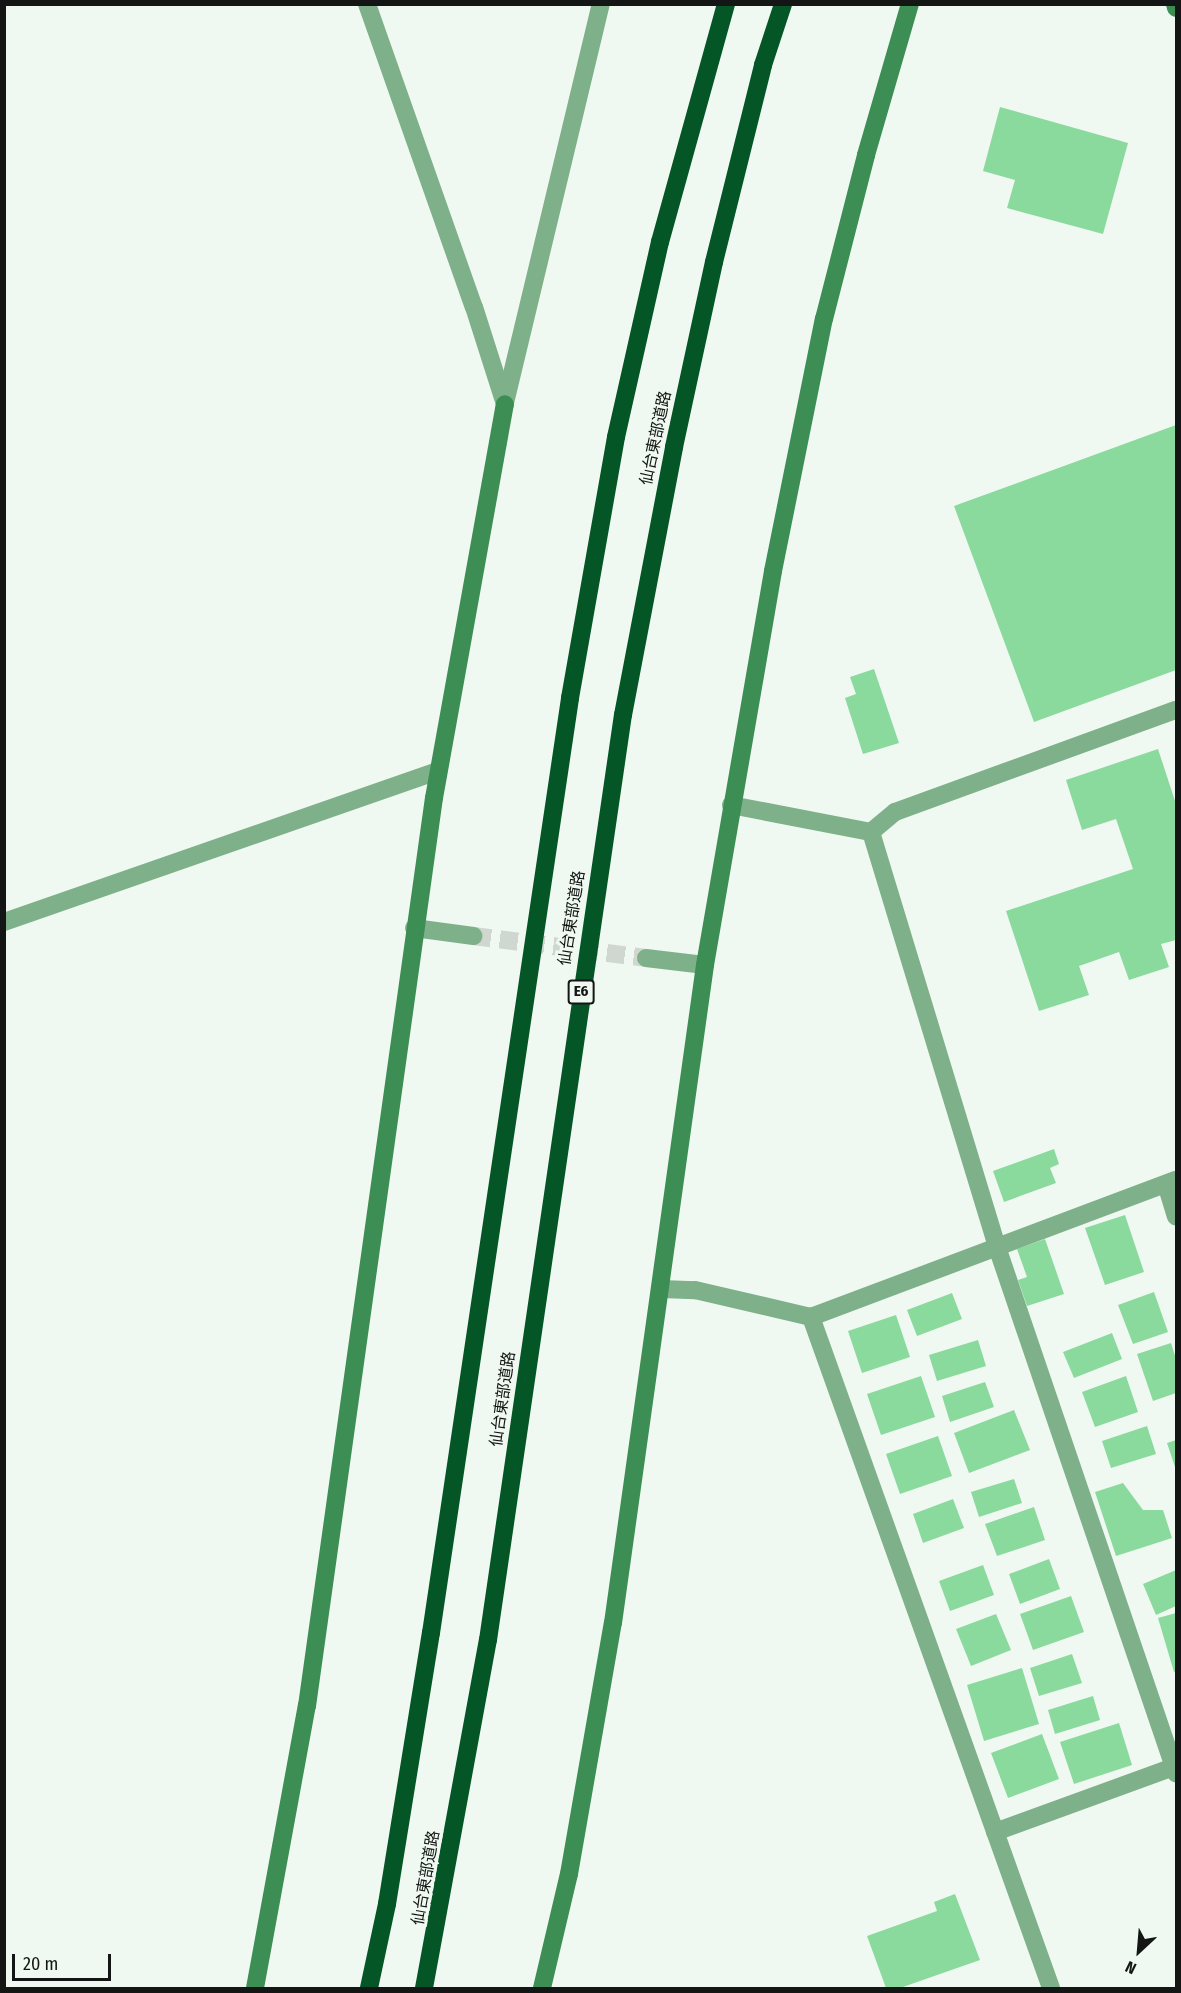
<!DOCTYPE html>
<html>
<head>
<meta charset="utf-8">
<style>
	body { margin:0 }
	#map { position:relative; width:1181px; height:1993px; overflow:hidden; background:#f0f9f1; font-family:"Fira Sans Condensed","Noto Sans JP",sans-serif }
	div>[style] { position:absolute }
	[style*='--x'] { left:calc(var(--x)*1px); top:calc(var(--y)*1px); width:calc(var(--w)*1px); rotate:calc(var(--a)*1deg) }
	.building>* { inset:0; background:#8ad99d }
	.street-tunnel>* { height:18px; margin-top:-9px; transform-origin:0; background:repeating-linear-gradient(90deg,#cfd7d0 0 18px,transparent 0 27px) }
	.street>* { height:18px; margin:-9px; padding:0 9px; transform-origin:9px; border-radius:9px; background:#7eb189 }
	.secondary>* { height:18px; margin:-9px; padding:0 9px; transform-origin:9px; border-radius:9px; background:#3c8e54 }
	.highway>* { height:18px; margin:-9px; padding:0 9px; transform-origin:9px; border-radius:9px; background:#045627 }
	span { translate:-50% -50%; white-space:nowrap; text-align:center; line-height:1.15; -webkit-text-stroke:6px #f0f9f1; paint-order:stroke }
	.shield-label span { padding:2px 4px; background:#f0f9f1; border:2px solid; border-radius:4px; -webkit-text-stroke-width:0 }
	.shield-label { font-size:15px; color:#131614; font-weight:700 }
	.street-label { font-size:16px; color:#131614 }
	.frame { position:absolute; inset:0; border:6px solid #131614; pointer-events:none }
	.north { position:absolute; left:1109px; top:1921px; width:60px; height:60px; -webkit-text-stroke:4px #f0f9f1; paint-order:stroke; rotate:206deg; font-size:16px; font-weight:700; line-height:24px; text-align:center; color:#131614 }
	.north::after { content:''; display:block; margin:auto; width:21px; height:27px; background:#131614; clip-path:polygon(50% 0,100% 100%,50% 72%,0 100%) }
	.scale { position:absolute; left:12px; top:1954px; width:99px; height:27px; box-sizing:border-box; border:3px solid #131614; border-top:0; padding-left:8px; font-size:18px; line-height:21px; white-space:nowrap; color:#131614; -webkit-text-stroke:4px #f0f9f1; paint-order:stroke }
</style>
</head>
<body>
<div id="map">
	<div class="building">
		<i style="clip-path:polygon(1000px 107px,1128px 143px,1103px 234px,1007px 208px,1015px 180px,983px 171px)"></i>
		<i style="clip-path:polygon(1176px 425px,1176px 670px,1034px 722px,954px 506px)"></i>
		<i style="clip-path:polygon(874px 669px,899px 743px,863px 754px,845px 698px,856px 694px,850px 677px)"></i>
		<i style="clip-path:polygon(1158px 749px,1176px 804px,1176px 940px,1161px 944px,1169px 967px,1129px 980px,1119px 952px,1079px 966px,1089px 995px,1039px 1011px,1006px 911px,1133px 869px,1116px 819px,1082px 830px,1066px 780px)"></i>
		<i style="clip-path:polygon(1054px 1149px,1059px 1164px,1050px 1168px,1056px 1183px,1004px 1202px,993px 1171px)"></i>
		<i style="clip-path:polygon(1125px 1215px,1144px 1272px,1105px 1285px,1085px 1228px)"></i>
		<i style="clip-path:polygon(1045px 1239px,1064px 1294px,1027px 1306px,1018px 1280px,1027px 1277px,1017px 1249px)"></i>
		<i style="clip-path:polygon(1154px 1292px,1168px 1332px,1133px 1344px,1118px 1305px)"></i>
		<i style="clip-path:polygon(952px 1293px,962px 1319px,917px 1336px,907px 1310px)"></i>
		<i style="clip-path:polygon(896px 1315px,910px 1357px,862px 1373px,848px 1331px)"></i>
		<i style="clip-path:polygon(1112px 1333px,1122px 1359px,1074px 1378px,1063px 1352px)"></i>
		<i style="clip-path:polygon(978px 1340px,986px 1366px,937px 1381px,929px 1355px)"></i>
		<i style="clip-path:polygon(1171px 1343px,1176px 1359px,1176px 1393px,1153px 1401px,1137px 1354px)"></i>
		<i style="clip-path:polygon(921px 1376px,935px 1417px,881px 1435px,867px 1394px)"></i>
		<i style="clip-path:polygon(1126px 1376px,1138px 1412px,1095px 1427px,1082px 1392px)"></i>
		<i style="clip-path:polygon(985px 1382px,994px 1407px,950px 1422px,942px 1396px)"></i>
		<i style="clip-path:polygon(1014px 1410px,1030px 1450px,969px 1473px,954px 1433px)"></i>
		<i style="clip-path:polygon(1147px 1426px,1156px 1454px,1111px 1468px,1102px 1441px)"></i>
		<i style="clip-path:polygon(938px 1436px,952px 1476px,900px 1494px,886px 1454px)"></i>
		<i style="clip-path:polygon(1176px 1440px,1176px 1470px,1167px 1443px)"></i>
		<i style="clip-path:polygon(1014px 1479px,1022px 1503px,979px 1517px,971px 1492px)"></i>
		<i style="clip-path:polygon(1123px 1483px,1143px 1510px,1163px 1510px,1172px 1538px,1116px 1556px,1095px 1492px)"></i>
		<i style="clip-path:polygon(953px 1499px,964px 1528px,923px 1543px,913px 1514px)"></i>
		<i style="clip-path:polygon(1034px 1507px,1045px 1540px,997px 1556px,985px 1524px)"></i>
		<i style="clip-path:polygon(1049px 1559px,1060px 1589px,1020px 1604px,1009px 1574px)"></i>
		<i style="clip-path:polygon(983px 1565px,994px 1595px,950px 1611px,939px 1581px)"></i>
		<i style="clip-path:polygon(1176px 1570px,1176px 1606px,1156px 1615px,1143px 1584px)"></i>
		<i style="clip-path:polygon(1071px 1596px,1084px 1632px,1033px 1650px,1020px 1614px)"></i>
		<i style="clip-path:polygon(1176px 1613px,1176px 1671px,1174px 1672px,1158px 1618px)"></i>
		<i style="clip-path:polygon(996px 1614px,1011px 1650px,971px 1666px,956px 1629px)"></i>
		<i style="clip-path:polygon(1072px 1654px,1082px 1683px,1039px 1696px,1030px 1668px)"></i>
		<i style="clip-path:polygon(1022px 1668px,1039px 1724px,984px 1741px,967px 1685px)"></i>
		<i style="clip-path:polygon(1093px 1696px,1100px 1720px,1055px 1734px,1048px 1710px)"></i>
		<i style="clip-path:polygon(1119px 1723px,1132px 1765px,1074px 1784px,1060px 1742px)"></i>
		<i style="clip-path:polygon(1042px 1734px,1059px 1779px,1008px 1798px,991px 1753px)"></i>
		<i style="clip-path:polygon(955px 1894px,980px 1960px,900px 1988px,886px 1988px,867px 1936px,937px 1911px,934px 1902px)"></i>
	</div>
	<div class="street-tunnel">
		<i style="--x:473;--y:936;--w:174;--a:7.2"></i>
	</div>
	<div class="street">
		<i style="--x:367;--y:4;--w:321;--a:70.6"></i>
		<i style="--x:474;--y:307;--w:102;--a:72.3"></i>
		<i style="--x:505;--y:403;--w:410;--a:-76.5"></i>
		<i style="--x:731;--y:805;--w:143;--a:10.9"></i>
		<i style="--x:871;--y:832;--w:434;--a:73.1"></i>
		<i style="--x:997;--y:1247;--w:556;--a:71.21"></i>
		<i style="--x:871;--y:832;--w:31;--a:-40"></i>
		<i style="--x:895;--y:812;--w:299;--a:-20"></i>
		<i style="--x:4;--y:922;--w:460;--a:-19.2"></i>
		<i style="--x:414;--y:928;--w:60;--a:7.7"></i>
		<i style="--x:646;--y:958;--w:59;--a:6.8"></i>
		<i style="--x:1166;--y:1184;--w:34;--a:73"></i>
		<i style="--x:661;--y:1289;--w:34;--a:2"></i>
		<i style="--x:695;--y:1290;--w:119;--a:13.1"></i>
		<i style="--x:995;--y:1832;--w:193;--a:-20"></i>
		<i style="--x:1051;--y:1988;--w:713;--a:-109.68"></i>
		<i style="--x:811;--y:1317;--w:390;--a:-20.6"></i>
	</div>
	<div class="secondary">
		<i style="--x:1175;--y:4;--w:4;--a:76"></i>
		<i style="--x:255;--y:1988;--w:287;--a:-79.6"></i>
		<i style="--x:307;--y:1706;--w:917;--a:-82.04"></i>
		<i style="--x:434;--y:798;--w:400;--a:-79.8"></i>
		<i style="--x:542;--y:1988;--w:117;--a:-76.7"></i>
		<i style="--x:569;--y:1874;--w:255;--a:-80.1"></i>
		<i style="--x:613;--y:1623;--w:664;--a:-82.04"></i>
		<i style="--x:705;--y:965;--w:400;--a:-80.2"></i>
		<i style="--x:773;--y:571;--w:257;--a:-78.6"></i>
		<i style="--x:824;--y:319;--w:169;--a:-75.6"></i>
		<i style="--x:866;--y:155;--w:157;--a:-73.8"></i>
	</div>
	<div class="highway">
		<i style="--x:369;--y:1988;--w:86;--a:-77.9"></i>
		<i style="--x:387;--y:1904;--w:275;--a:-80.8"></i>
		<i style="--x:431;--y:1633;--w:945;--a:-81.54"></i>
		<i style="--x:570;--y:698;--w:265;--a:-80"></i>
		<i style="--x:616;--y:437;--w:200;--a:-77.3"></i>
		<i style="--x:660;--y:242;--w:247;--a:-74.5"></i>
		<i style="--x:424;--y:1988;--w:354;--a:-79.6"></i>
		<i style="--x:488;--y:1640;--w:935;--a:-81.7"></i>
		<i style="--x:623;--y:715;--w:273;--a:-79.2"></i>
		<i style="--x:674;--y:447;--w:189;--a:-77.8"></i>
		<i style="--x:714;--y:262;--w:203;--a:-76"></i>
		<i style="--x:763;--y:65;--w:64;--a:-71.8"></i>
	</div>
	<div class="shield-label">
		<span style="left:581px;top:992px">E6</span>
	</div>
	<div class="street-label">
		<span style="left:656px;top:438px;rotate:-78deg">仙台東部道路</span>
		<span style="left:572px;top:918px;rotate:-81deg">仙台東部道路</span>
		<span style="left:503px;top:1399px;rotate:-82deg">仙台東部道路</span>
		<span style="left:426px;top:1878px;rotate:-80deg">仙台東部道路</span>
	</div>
	<div class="frame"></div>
	<div class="north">N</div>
	<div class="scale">20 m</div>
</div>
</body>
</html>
